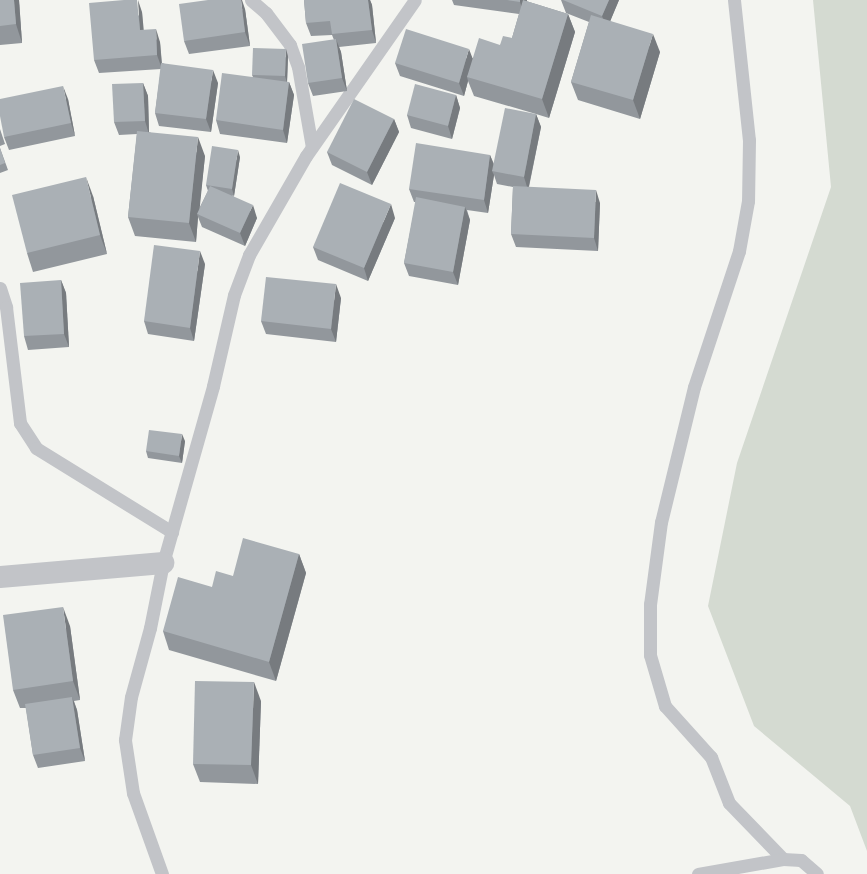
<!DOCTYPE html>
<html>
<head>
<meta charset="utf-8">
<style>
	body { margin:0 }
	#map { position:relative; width:867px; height:874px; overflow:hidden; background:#f3f4f0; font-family:Figtree,sans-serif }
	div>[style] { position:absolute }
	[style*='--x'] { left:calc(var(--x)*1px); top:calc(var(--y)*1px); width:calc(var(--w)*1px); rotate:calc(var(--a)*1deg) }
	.green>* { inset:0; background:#d4dad1 }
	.lane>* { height:13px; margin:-6.5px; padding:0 6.5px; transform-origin:6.5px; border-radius:6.5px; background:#c2c4c8 }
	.street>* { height:22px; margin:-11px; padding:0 11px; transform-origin:11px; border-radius:11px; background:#c2c4c8 }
	.wall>* { inset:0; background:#92979c }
	.shaded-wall>* { inset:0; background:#777b7f }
	.building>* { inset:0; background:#aab0b5 }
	span { translate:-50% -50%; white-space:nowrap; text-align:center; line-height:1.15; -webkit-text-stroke:4px #fff; paint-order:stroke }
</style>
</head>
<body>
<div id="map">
	<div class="green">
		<i style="clip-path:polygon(813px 0,867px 0,867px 851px,850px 806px,754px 726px,708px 606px,737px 463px,831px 187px)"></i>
	</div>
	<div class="lane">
		<i style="--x:251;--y:0;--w:20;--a:41"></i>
		<i style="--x:266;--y:13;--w:40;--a:53"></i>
		<i style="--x:290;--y:45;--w:23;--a:70"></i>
		<i style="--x:298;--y:67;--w:81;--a:80.1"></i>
		<i style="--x:734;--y:0;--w:141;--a:83.9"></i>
		<i style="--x:749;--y:140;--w:61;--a:90.9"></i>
		<i style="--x:748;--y:201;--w:51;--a:100.2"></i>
		<i style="--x:739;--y:251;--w:143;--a:108.3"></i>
		<i style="--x:694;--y:387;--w:139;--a:103.7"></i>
		<i style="--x:661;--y:522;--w:83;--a:97.6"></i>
		<i style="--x:650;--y:604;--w:51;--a:90"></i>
		<i style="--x:650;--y:655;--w:53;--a:73.6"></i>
		<i style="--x:665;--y:706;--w:69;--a:48"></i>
		<i style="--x:711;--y:757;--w:49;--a:68.6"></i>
		<i style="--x:729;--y:803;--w:78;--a:46"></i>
		<i style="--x:0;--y:288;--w:20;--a:72"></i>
		<i style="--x:6;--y:307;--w:117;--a:83.1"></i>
		<i style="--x:20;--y:423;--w:30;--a:57"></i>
		<i style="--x:36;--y:448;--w:160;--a:31.7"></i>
		<i style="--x:162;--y:874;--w:86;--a:-109.7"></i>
		<i style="--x:133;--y:793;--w:54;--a:-98.6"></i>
		<i style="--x:125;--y:740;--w:43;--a:-82.1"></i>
		<i style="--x:131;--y:697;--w:72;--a:-74.6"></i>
		<i style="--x:150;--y:628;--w:66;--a:-78.7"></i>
		<i style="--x:163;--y:563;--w:184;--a:-74.2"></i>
		<i style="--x:213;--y:386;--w:93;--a:-77"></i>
		<i style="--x:234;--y:295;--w:43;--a:-69.4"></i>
		<i style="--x:249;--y:255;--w:114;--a:-60.1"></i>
		<i style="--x:306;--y:156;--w:190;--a:-55.1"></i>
		<i style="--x:698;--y:874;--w:86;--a:-10"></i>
		<i style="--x:783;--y:859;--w:18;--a:3"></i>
		<i style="--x:801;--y:860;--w:21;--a:41"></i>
	</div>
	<div class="street">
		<i style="--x:0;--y:577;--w:164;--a:-4.9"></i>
	</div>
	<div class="wall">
		<i style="clip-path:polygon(0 0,19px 0,22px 43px,0 45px)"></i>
		<i style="clip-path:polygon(304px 0,370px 0,372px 5px,376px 43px,339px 47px,341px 52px,347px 91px,313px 96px,308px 83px,334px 40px,332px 35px,311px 36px,306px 23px)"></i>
		<i style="clip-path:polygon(452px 0,527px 0,526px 1px,568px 14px,575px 32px,549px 118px,536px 114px,541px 127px,529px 187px,600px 203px,598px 251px,516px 247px,511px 234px,513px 187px,497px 184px,494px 175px,488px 213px,467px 210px,470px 220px,458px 285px,409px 276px,404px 263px,416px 202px,414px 202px,409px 189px,490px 155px,494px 164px,536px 114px,474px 96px,468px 81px,464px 96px,400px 76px,395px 63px,473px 58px,500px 45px,512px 38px,519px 14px,454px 5px)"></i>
		<i style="clip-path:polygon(561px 0,619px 0,610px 21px,660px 52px,640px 119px,578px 100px,571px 82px,589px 22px,566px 13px)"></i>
		<i style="clip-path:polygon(245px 9px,250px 46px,189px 54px,184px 41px)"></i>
		<i style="clip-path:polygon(142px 12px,143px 30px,160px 42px,162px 63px,218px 83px,211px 132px,159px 126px,155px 113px,161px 69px,99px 73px,94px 60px)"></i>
		<i style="clip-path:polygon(288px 56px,287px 82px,289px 82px,294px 95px,287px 143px,220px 134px,216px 120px,253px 77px,252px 75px)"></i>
		<i style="clip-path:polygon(143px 83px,148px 96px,149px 132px,205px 156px,199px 209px,208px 191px,206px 185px,240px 157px,234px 196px,232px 195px,257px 218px,245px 246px,202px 227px,198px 217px,196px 242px,135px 236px,128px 217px,137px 134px,119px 135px,114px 122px)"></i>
		<i style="clip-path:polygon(456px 95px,460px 108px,452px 139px,411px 128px,407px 115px)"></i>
		<i style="clip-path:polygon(68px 99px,75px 136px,9px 150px,4px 137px)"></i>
		<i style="clip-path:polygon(394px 119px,399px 132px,372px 185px,332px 165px,327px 152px)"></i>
		<i style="clip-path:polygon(0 129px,5px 144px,0 146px)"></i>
		<i style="clip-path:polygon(0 148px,8px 170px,0 173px)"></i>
		<i style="clip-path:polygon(93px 196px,107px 254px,33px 272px,27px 253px)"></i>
		<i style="clip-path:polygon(395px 218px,368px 281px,318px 260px,313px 247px)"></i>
		<i style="clip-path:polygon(205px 264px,194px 341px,148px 334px,144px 321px)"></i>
		<i style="clip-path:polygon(61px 280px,66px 293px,69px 347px,28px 350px,24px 336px)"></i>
		<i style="clip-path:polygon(341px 298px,336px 342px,266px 334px,261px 321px)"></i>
		<i style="clip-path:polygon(185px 441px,182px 463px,148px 458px,146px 451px)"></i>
		<i style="clip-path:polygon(299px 554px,306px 573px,276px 681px,169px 650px,163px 631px,212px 587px,233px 576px)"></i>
		<i style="clip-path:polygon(70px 626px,80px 700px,74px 701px,77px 710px,85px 761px,38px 768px,33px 755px,26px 708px,20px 708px,13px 690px)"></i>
		<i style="clip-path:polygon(261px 701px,258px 784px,200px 782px,193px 764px)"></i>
	</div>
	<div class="shaded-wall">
		<i style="clip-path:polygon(14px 0,19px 0,22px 43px,16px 24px)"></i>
		<i style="clip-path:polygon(138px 0,142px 12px,145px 43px,140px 30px)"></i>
		<i style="clip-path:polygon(241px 0,242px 0,245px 9px,250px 46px,245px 32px)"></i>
		<i style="clip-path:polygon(368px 0,370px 0,372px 5px,376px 43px,372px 30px)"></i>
		<i style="clip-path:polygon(520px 0,527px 0,524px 15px,520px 2px)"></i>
		<i style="clip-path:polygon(609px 0,619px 0,607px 29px,602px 16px)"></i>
		<i style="clip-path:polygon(568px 14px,575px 32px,549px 118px,542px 99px)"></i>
		<i style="clip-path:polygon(156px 29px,160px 42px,162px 69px,157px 55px)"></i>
		<i style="clip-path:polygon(653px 34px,660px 52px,640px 119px,633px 100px)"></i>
		<i style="clip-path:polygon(336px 39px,341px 52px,347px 91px,342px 78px)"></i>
		<i style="clip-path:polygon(286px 49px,288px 56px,287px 83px,285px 76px)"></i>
		<i style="clip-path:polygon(469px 49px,474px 62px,467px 77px,468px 81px,464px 96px,459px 83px)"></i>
		<i style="clip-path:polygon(213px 70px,218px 83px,211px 132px,206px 119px)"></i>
		<i style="clip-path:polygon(289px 82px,294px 95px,287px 143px,283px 130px)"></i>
		<i style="clip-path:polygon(143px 83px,148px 96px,149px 134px,145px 121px)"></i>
		<i style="clip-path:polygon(63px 86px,68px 99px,75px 136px,71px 123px)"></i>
		<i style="clip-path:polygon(456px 95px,460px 108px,452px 139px,448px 126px)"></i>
		<i style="clip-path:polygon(536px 114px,541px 127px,528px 190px,524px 177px)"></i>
		<i style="clip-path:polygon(394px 119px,399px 132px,372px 185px,367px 172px)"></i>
		<i style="clip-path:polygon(198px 137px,205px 156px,199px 215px,197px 214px,198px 217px,196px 242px,189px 223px)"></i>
		<i style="clip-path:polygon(238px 150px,240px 157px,234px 196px,232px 189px)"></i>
		<i style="clip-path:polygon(490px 155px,495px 168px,492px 171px,494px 175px,488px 213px,484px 200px)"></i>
		<i style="clip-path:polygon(86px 177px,93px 196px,107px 254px,100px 235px)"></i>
		<i style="clip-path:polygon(596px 190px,600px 203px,598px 251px,594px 238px)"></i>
		<i style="clip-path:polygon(391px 204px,395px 218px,368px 281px,364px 268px)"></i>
		<i style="clip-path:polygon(253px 205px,257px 218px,245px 246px,240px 233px)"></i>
		<i style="clip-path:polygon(465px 207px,470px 220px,458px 285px,453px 272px)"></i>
		<i style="clip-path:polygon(200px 251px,205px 264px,194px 341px,190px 328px)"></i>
		<i style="clip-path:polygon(61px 280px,66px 293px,69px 347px,64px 334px)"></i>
		<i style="clip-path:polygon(336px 284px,341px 298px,336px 342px,331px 329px)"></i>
		<i style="clip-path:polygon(182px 434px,185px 441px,182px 463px,179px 456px)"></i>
		<i style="clip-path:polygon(299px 554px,306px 573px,276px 681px,269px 662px)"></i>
		<i style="clip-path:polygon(63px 607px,70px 626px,80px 700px,73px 681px)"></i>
		<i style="clip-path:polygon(254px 682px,261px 701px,258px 784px,251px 765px)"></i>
		<i style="clip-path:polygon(72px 697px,77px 710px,85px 761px,80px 748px)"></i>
	</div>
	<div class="building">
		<i style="clip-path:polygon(0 0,14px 0,16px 24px,0 26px)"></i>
		<i style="clip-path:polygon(124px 0,137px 0,140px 30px,156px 29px,157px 55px,94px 60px,89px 3px)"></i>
		<i style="clip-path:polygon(208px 0,241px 0,245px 32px,184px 41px,179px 4px)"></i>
		<i style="clip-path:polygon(304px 0,368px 0,372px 30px,332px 34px,330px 21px,306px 23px)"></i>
		<i style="clip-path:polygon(507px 0,520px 0,520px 2px)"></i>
		<i style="clip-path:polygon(523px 0,568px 14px,542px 99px,467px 77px,479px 38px,500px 45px,503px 36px,512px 38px)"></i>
		<i style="clip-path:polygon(563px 0,609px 0,602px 16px)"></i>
		<i style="clip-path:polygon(591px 15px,653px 34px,633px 100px,571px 82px)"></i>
		<i style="clip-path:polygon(406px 29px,469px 49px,459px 83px,395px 63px)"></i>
		<i style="clip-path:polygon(336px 39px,342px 78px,308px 83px,302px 44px)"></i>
		<i style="clip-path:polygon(253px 48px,286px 49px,285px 76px,252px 75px)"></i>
		<i style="clip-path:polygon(161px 63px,213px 70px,206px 119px,155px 113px)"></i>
		<i style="clip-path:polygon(222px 73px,289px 82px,283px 130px,216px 120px)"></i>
		<i style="clip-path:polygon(143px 83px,145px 121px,114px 122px,112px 84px)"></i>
		<i style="clip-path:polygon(415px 84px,456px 95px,448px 126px,407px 115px)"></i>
		<i style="clip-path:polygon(63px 86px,71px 123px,4px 137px,0 116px,0 99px)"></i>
		<i style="clip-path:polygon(354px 99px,394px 119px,367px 172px,327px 152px)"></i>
		<i style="clip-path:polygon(505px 108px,536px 114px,524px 177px,492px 171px)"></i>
		<i style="clip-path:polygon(137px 131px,198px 137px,189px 223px,128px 217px)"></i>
		<i style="clip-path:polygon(416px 143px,490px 155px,484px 200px,409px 189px)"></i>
		<i style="clip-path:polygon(212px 146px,238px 150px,232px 189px,206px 185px)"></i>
		<i style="clip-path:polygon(0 148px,5px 163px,0 165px)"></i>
		<i style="clip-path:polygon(86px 177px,100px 235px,27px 253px,12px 195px)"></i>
		<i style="clip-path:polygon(340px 183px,391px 204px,364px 268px,313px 247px)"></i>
		<i style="clip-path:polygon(210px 186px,253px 205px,240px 233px,197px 214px)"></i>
		<i style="clip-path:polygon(513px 186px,596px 190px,594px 238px,511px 234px)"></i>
		<i style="clip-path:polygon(416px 197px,465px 207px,453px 272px,404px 263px)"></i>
		<i style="clip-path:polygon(154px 245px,200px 251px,190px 328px,144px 321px)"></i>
		<i style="clip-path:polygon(266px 277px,336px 284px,331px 329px,261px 321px)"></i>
		<i style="clip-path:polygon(61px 280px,64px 334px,24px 336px,20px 283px)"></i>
		<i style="clip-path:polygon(149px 430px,182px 434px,179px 456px,146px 451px)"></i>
		<i style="clip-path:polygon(243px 538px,299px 554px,269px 662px,163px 631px,178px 577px,212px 587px,216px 571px,233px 576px)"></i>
		<i style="clip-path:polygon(63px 607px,73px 681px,13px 690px,3px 615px)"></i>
		<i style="clip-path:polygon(195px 681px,254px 682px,251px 765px,193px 764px)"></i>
		<i style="clip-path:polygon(72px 697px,80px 748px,33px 755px,25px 704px)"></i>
	</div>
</div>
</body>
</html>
